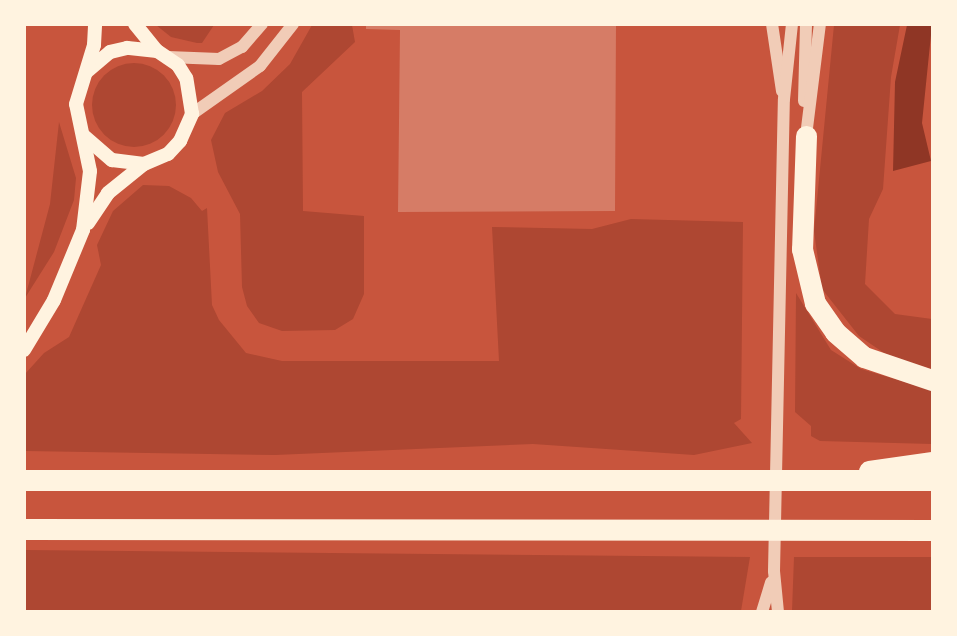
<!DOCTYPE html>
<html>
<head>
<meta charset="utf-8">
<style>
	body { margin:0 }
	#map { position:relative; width:957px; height:636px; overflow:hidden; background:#c8553d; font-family:Rubik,sans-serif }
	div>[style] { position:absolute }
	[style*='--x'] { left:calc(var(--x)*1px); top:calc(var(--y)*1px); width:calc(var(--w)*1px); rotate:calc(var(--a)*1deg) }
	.green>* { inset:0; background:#ae4732 }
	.round { border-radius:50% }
	.water>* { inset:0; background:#8f3625 }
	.building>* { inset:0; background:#d67c66 }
	.tertiary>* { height:12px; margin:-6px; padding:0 6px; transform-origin:6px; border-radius:6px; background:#f1ccb7 }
	.secondary>* { height:14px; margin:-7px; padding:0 7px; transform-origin:7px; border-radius:7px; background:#fff3e0 }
	.motorway>* { height:21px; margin:-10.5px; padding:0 10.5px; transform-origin:10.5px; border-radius:10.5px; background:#fff3e0 }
	span { translate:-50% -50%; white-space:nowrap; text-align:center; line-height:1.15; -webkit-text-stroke:5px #fff3e0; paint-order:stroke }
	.frame { position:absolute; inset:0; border:26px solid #fff3e0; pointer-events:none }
</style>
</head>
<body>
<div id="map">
	<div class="green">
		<i style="clip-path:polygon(156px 25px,214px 25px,202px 43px,197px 43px,171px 37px)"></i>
		<i style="clip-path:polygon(312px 25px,352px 25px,355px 42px,302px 92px,303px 211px,364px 216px,364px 294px,353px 319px,335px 330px,282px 331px,259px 323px,247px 306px,242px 287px,240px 214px,218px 172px,211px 140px,225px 113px,262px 91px,290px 64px)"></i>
		<i style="clip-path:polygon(834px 25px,900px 25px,891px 77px,883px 189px,869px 219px,865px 284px,895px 314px,932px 319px,932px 369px,890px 357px,859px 336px,822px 289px,814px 231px)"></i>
		<i class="round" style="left:92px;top:63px;width:84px;height:84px"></i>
		<i style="clip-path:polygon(59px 122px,76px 178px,74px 200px,54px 252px,25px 298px,50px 204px)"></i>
		<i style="clip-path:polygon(143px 185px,169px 186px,191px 198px,202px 211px,207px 208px,212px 305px,219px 320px,246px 353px,282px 361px,499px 361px,492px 227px,592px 229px,631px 219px,743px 222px,741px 419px,734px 423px,752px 443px,694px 455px,533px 444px,275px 455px,25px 451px,25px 374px,44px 353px,69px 337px,101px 265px,97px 245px,113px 211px)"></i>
		<i style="clip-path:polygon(796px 293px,831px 350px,861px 369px,932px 390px,932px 444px,820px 441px,811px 436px,811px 426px,795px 412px)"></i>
		<i style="clip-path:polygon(25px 550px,750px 557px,741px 611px,25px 612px)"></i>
		<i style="clip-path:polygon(794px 557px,932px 557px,932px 611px,792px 611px)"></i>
	</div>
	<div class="water">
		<i style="clip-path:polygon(907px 25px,932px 25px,922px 123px,931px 161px,893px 171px,895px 82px)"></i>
	</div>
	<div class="building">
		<i style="clip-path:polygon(366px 24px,616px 24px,615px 211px,398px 212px,400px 30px,366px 29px)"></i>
	</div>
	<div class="tertiary">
		<i style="--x:772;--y:24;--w:68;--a:81.5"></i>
		<i style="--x:168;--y:57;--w:51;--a:2.2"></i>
		<i style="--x:219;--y:59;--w:26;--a:-28"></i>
		<i style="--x:242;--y:47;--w:30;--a:-49"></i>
		<i style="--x:804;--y:101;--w:77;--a:-88.5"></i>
		<i style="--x:192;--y:114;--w:83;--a:-35.2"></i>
		<i style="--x:260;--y:66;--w:53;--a:-51.8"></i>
		<i style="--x:806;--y:136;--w:113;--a:-82.9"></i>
		<i style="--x:762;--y:612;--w:31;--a:-73"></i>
		<i style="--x:778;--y:612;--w:41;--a:-95.6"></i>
		<i style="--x:774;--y:571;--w:472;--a:-88.8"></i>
		<i style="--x:784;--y:99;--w:75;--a:-83.9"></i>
	</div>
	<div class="secondary">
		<i style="--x:135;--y:24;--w:33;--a:51"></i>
		<i style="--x:84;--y:136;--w:37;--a:41"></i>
		<i style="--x:112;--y:160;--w:32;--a:7"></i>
		<i style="--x:144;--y:164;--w:26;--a:-23"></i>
		<i style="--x:168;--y:154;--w:18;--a:-47"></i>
		<i style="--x:180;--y:141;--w:30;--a:-66"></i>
		<i style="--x:192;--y:114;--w:36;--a:-99"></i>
		<i style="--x:186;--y:78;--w:15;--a:-122"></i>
		<i style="--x:178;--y:65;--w:25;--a:-146"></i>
		<i style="--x:157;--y:51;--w:30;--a:-174"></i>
		<i style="--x:127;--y:48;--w:17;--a:167"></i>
		<i style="--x:110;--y:52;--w:30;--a:140"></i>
		<i style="--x:88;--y:223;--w:36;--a:-56"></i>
		<i style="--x:108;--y:193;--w:46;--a:-38.9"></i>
		<i style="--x:24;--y:350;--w:58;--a:-59"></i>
		<i style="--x:54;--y:300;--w:76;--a:-67.5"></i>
		<i style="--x:83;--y:230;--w:59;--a:-83.2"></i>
		<i style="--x:90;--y:171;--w:68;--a:-101.8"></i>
		<i style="--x:76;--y:104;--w:62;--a:-73"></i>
		<i style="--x:94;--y:45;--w:21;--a:-87"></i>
	</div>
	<div class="motorway">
		<i style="--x:806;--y:136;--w:113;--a:92"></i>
		<i style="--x:802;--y:249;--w:56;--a:76.5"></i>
		<i style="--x:815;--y:303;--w:35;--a:55"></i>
		<i style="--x:835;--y:332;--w:38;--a:41"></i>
		<i style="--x:864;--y:357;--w:72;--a:18.7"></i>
		<i style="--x:869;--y:471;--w:64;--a:-8.1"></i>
		<i style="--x:24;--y:480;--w:908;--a:0"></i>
		<i style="--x:24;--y:529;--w:908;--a:0.06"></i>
	</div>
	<div class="frame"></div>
</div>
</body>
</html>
